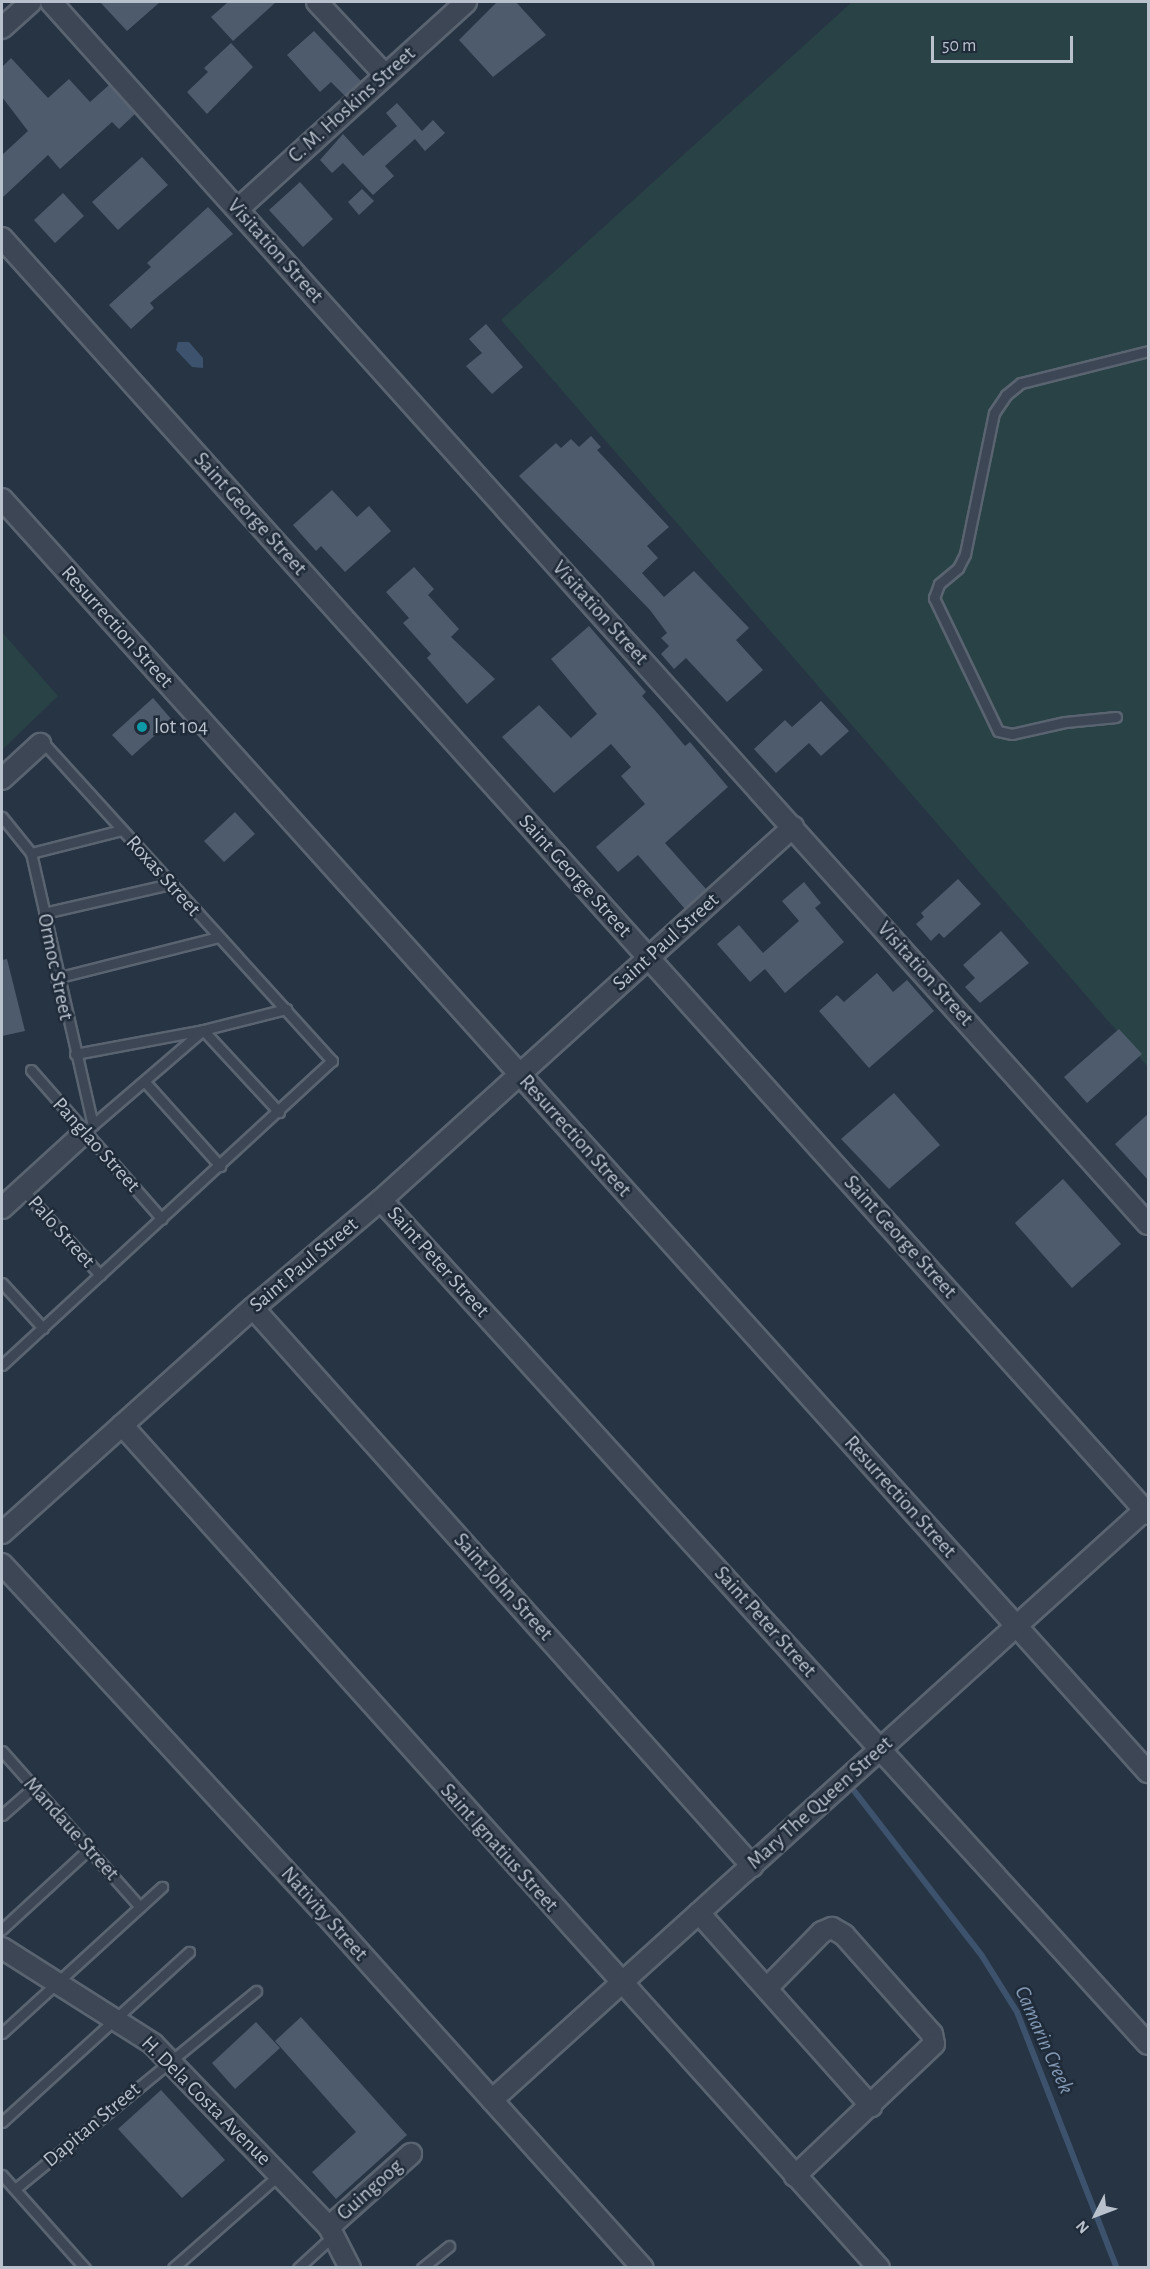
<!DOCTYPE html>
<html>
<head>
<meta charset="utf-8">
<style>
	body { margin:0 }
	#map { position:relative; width:1150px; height:2269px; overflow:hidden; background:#273444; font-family:"Alegreya Sans",sans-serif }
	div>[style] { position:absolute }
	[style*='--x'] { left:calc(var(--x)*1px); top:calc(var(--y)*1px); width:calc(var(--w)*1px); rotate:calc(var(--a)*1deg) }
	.green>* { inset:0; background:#294245 }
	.water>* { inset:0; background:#3d526d }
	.stream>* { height:6px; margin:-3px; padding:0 3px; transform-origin:3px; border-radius:3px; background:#3d526d }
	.building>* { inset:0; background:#4e5b6d }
	.roads { filter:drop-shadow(2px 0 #5a6471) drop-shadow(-2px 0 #5a6471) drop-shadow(0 2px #5a6471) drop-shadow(0 -2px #5a6471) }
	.service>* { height:9px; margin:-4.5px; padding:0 4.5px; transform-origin:4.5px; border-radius:4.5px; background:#3c4654 }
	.minor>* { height:20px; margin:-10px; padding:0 10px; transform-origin:10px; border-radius:10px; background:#3c4654 }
	.dots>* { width:16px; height:16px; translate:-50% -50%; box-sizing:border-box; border:3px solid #202b39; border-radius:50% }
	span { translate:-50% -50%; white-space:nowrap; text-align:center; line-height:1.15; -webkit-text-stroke:5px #202b39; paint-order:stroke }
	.street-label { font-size:21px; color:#b9c1cd }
	.poi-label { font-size:21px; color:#b9c1cd }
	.left { translate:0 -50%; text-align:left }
	.water-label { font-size:22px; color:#8198b4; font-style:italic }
	.frame { position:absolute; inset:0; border:3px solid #b9c1cd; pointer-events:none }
	.north { position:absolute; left:1066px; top:2185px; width:60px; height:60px; -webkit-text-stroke:4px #202b39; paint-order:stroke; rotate:228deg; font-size:16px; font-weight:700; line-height:24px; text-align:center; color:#b9c1cd }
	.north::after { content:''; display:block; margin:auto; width:21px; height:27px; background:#b9c1cd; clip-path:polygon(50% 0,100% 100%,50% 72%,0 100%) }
	.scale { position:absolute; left:931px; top:36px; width:142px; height:27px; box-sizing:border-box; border:3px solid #b9c1cd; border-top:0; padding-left:8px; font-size:18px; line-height:21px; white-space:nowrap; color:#b9c1cd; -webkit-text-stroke:4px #202b39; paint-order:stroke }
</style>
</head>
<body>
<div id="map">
	<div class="green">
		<i style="clip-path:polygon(852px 2px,1148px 2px,1148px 1067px,501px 320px)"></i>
		<i style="clip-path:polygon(2px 632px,58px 696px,2px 750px)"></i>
	</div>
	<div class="water">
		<i style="clip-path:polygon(178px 342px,189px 342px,203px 358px,203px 368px,192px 367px,176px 350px)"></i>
	</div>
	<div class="stream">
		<i style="--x:855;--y:1792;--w:207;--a:52.2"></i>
		<i style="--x:982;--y:1956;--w:66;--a:58"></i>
		<i style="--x:1017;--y:2012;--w:275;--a:68.7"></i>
	</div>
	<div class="building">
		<i style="clip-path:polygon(100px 2px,160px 2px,127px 31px)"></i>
		<i style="clip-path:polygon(228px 2px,276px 2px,233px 41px,211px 17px)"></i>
		<i style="clip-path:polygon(497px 2px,516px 2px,546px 35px,493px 77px,459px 40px)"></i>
		<i style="clip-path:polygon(314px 31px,361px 81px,345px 96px,331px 82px,320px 92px,287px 55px)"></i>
		<i style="clip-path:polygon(231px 43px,253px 67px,207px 114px,187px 92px,208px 72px,204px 68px)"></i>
		<i style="clip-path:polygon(11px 58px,48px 98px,69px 79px,90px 102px,109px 85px,135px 114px,119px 129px,112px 122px,60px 169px,48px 155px,2px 198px,2px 155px,28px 131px,2px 97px,2px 67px)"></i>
		<i style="clip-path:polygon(397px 103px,422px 131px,433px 120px,445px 133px,425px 151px,415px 139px,385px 166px,394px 176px,373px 195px,343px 163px,332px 173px,320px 160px,343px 134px,363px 156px,397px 126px,386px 113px)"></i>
		<i style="clip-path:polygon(142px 157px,168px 185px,118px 230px,92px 202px)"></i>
		<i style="clip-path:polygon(300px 182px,333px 219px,303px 247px,269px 210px)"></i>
		<i style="clip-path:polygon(362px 189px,374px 201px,359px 215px,348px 202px)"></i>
		<i style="clip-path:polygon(63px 193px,84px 216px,55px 243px,34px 220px)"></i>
		<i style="clip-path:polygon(208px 207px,233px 234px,150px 303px,154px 308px,131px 329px,109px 305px,151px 267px,147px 263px)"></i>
		<i style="clip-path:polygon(486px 324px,523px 367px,492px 394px,466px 366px,482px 353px,469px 339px)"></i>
		<i style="clip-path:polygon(591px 436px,601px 447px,597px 450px,669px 527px,647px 546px,658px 558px,642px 573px,664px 597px,694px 571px,749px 628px,736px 640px,763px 670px,727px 702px,686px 658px,674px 669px,661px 654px,669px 646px,661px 638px,667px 633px,650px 610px,519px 476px,556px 443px,561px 448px,571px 439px,579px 447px)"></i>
		<i style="clip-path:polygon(332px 490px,357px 517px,369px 506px,391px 531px,345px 572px,321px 546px,316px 551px,293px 525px)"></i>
		<i style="clip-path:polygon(414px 567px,434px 589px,428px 595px,459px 629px,451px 637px,495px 679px,467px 704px,427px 658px,431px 654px,403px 623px,409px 618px,386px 592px)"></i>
		<i style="clip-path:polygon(589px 626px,646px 692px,642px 696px,659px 715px,685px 746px,690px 742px,728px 787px,665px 843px,706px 889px,685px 909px,638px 855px,618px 872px,596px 847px,645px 804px,621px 776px,631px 767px,611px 744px,554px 793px,502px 737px,539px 705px,571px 738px,597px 714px,551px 659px)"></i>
		<i style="clip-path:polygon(153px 698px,172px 720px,132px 756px,112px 735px)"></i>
		<i style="clip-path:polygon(821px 701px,849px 731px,821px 756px,809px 743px,776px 773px,754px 749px,785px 720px,792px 727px)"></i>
		<i style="clip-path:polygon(235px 812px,255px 834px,224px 862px,204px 841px)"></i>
		<i style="clip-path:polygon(958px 879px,981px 904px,944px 938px,939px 933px,931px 941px,916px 924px,924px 917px,921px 913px)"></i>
		<i style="clip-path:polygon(804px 882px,821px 903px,815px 908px,844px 942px,785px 993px,765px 969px,750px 982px,717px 944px,739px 925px,763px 953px,799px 921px,782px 901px)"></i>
		<i style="clip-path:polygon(1001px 931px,1029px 963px,980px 1003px,965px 987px,975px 978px,963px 965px)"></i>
		<i style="clip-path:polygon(7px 959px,25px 1031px,2px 1036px,2px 960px)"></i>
		<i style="clip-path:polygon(877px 973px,893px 992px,907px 980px,934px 1011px,869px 1068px,819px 1011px,837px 995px,844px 1002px)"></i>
		<i style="clip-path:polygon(1119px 1029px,1142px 1054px,1087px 1103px,1064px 1077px)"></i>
		<i style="clip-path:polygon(894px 1093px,940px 1145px,889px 1189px,841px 1139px)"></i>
		<i style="clip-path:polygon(1149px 1113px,1149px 1181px,1115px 1144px)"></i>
		<i style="clip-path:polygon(1063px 1179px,1121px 1244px,1072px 1288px,1015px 1223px)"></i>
		<i style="clip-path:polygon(301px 2017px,407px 2135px,336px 2199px,312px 2172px,356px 2132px,275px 2041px)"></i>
		<i style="clip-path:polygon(256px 2022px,280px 2048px,235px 2089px,212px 2063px)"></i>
		<i style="clip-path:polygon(161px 2090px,225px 2160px,182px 2198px,118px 2129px)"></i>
	</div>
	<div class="roads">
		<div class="service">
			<i style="--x:1116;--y:717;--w:51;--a:174.4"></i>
			<i style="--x:1065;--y:722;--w:54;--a:167.2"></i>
			<i style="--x:1012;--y:734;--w:14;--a:-168"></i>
			<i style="--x:998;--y:731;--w:148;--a:-115.7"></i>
			<i style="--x:934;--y:598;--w:15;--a:-70"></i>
			<i style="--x:939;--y:584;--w:25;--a:-40"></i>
			<i style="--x:958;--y:568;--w:16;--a:-63"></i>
			<i style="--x:965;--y:554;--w:144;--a:-78.4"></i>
			<i style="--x:994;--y:413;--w:22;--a:-56"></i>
			<i style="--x:1006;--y:395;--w:19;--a:-39"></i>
			<i style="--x:1021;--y:383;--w:131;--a:-14.1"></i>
			<i style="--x:2;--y:817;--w:46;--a:51.1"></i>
			<i style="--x:31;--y:853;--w:279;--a:77.2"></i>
			<i style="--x:31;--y:853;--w:93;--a:-14.3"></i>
			<i style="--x:44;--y:913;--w:130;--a:-12.9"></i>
			<i style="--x:56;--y:978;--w:167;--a:-14.2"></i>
			<i style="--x:203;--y:1030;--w:112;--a:47.2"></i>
			<i style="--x:75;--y:1054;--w:130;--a:-10.6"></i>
			<i style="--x:203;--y:1030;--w:86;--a:-14.2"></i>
			<i style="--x:31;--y:1070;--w:198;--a:48.7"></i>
			<i style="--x:145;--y:1082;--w:113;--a:48.2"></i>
			<i style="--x:88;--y:1129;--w:152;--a:-40.7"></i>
			<i style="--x:22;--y:1189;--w:116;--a:47.8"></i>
			<i style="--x:2;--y:1283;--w:61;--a:47.7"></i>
			<i style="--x:2;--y:1365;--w:449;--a:-42.7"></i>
			<i style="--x:332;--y:1061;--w:424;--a:-132.2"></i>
			<i style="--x:47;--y:747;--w:8;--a:-157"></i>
			<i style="--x:2;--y:1751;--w:208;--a:48.5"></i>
			<i style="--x:2;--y:1815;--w:43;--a:-41.2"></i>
			<i style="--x:2;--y:1929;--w:118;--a:-42.6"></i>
			<i style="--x:2;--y:2033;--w:217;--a:-42.4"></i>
			<i style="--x:2;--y:2122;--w:253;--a:-42.3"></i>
			<i style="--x:2;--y:2175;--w:125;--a:48.3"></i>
			<i style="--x:15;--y:2189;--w:312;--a:-39.4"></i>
			<i style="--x:173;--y:2268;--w:141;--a:-41.3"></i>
			<i style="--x:298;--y:2268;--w:49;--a:-42.5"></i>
			<i style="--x:422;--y:2268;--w:35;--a:-39"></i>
		</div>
		<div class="minor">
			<i style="--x:51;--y:2;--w:1642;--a:48.09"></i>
			<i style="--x:317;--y:2;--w:100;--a:47"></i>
			<i style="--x:2;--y:28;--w:39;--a:-42"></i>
			<i style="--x:238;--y:209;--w:308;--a:-42.2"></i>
			<i style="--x:2;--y:238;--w:1715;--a:48.07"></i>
			<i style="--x:2;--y:499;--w:1713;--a:48.01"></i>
			<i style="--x:2;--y:779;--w:52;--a:-42.6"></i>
			<i style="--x:381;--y:1200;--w:1140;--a:47.74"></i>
			<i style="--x:2;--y:1208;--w:111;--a:-42.4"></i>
			<i style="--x:253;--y:1308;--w:749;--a:48.19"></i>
			<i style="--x:122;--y:1425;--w:1133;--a:48.08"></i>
			<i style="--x:2;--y:1533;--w:337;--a:-41.9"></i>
			<i style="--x:253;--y:1308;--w:167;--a:-40.2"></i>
			<i style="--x:381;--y:1200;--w:556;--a:-42.16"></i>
			<i style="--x:2;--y:1564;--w:478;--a:47.3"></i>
			<i style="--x:326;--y:1915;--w:474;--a:48.1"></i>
			<i style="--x:699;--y:1913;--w:259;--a:48.3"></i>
			<i style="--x:2;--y:1948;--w:179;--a:32.4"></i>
			<i style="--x:153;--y:2044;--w:254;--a:46.1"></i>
			<i style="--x:329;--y:2227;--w:46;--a:62.9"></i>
			<i style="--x:767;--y:1988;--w:78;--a:-45.5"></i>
			<i style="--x:822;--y:1932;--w:11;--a:-22"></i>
			<i style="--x:832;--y:1928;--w:14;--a:30"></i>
			<i style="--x:844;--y:1935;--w:132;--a:48.4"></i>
			<i style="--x:932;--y:2034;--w:10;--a:79"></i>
			<i style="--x:934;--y:2044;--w:192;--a:136.5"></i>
			<i style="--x:492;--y:2100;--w:884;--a:-42.11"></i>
			<i style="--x:329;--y:2227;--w:110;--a:-41.7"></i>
		</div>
	</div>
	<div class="dots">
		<i style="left:142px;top:727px;background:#0f9aa8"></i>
	</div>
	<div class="street-label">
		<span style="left:352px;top:105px;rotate:-42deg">C. M. Hoskins Street</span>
		<span style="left:275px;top:251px;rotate:48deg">Visitation Street</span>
		<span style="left:250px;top:514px;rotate:48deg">Saint George Street</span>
		<span style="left:600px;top:613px;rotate:48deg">Visitation Street</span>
		<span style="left:117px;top:627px;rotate:48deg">Resurrection Street</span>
		<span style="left:163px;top:876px;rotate:48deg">Roxas Street</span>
		<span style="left:575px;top:876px;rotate:48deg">Saint George Street</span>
		<span style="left:666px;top:942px;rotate:-42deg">Saint Paul Street</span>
		<span style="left:55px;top:967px;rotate:78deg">Ormoc Street</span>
		<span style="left:925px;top:974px;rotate:48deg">Visitation Street</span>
		<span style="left:575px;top:1136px;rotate:48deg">Resurrection Street</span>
		<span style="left:96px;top:1145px;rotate:48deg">Panglao Street</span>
		<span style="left:61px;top:1232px;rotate:48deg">Palo Street</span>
		<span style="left:900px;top:1237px;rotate:48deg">Saint George Street</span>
		<span style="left:438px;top:1262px;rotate:48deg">Saint Peter Street</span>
		<span style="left:304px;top:1265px;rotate:-40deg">Saint Paul Street</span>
		<span style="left:900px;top:1497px;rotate:48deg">Resurrection Street</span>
		<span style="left:503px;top:1587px;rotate:48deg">Saint John Street</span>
		<span style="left:765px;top:1622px;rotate:48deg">Saint Peter Street</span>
		<span style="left:820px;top:1803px;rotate:-42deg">Mary The Queen Street</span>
		<span style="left:71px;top:1829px;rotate:48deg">Mandaue Street</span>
		<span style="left:499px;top:1848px;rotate:48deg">Saint Ignatius Street</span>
		<span style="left:324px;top:1914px;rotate:48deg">Nativity Street</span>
		<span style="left:206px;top:2101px;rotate:45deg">H. Dela Costa Avenue</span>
		<span style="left:92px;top:2125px;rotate:-40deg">Dapitan Street</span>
		<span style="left:370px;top:2190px;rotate:-42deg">Guingoog</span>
	</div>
	<div class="poi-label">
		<span class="left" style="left:154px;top:727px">lot 104</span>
	</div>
	<div class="water-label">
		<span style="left:1044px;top:2040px;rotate:66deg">Camarin Creek</span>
	</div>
	<div class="frame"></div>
	<div class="north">N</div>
	<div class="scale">50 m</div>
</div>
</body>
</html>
